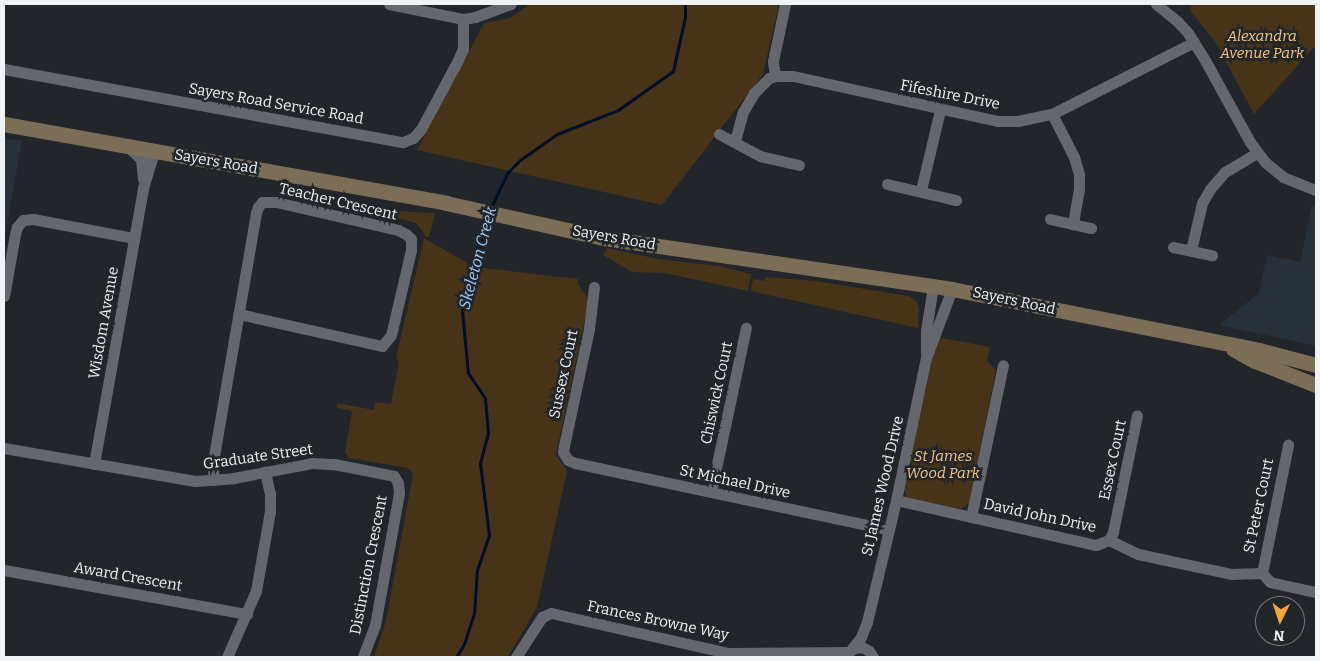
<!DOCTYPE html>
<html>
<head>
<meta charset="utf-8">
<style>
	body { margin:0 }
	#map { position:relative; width:1320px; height:661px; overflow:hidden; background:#22262b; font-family:Bitter,serif }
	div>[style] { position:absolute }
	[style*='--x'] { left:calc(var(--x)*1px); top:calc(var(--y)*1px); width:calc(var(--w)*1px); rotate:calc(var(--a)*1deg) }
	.built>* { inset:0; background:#283039 }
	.green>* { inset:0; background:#473317 }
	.stream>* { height:3px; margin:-1.5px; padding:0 1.5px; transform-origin:1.5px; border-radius:1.5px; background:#000e29 }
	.minor>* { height:11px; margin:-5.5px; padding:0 5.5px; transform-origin:5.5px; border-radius:5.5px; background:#64686e }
	.secondary>* { height:15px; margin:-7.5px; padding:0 7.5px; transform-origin:7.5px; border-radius:7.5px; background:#7c6d57 }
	span { translate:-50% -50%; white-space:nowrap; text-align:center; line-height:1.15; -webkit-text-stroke:5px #22262b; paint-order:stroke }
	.park-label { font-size:15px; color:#fcc57e; font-style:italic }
	.street-label { font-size:15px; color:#f0f3f6 }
	.water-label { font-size:16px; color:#9fcafe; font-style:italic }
	.frame { position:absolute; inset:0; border:5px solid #f0f3f6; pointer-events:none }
	.north { position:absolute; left:1255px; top:596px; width:50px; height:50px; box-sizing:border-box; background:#22262b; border:1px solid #74787c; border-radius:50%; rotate:184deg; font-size:14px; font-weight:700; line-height:20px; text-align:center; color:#f0f3f6 }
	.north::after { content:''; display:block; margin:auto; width:18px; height:22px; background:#efa73d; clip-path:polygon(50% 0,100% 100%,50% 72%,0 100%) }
</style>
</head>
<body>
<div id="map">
	<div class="built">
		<i style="clip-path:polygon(4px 138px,22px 141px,4px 241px)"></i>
		<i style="clip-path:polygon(1312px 205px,1316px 206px,1316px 346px,1219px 325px,1259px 293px,1267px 255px,1300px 262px)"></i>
	</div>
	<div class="green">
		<i style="clip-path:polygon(530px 4px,779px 4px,763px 74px,662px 205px,417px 150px,484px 23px,510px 18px)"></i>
		<i style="clip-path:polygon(1192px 4px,1316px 4px,1316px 45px,1254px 114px,1216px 43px,1190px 10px)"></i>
		<i style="clip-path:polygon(395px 211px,435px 213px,429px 237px,426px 237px,416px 223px,394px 217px)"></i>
		<i style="clip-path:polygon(424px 238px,474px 267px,578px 279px,578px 284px,589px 300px,556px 455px,567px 471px,537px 607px,508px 657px,374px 657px,386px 621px,413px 474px,408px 468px,349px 458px,345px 452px,352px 411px,337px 408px,337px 403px,374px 410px,375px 402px,391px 404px,399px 362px,396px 358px)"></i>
		<i style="clip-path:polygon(607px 248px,658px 259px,719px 266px,751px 274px,748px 291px,665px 273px,632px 272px,603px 255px)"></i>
		<i style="clip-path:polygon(765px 277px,816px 281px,908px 296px,916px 301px,919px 308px,918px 328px,751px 291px,753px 279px,765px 281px)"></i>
		<i style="clip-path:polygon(937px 337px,990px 347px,987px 361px,996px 370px,969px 503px,961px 509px,908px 498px,904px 490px)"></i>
	</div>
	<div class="stream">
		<i style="--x:490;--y:209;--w:41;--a:-64.1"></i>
		<i style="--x:508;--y:172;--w:17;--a:-45"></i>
		<i style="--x:520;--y:160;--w:45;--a:-35.1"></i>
		<i style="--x:557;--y:134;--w:66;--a:-21.5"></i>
		<i style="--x:618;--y:110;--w:67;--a:-35.3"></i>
		<i style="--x:673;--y:71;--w:55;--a:-77.5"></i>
		<i style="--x:685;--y:17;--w:13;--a:-90"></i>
		<i style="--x:456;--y:657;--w:15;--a:-58"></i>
		<i style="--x:464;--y:644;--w:33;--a:-72"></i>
		<i style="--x:474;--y:613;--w:43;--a:-86"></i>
		<i style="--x:477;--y:570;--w:37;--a:-71"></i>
		<i style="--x:489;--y:535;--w:73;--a:-97.1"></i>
		<i style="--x:480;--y:463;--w:31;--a:-75"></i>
		<i style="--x:488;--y:433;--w:35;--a:-95"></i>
		<i style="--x:485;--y:398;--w:30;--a:-124"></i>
		<i style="--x:468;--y:373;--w:62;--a:-95.5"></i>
		<i style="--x:462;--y:311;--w:98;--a:-74.5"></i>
	</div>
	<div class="minor">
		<i style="--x:389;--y:4;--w:76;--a:11.5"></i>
		<i style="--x:463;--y:19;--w:12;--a:-9"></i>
		<i style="--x:475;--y:17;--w:38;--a:-20"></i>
		<i style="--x:1156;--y:4;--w:27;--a:39"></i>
		<i style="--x:1177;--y:21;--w:16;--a:47"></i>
		<i style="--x:1188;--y:33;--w:34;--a:58"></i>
		<i style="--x:1206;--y:62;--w:91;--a:61.2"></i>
		<i style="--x:1250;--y:142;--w:26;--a:53"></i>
		<i style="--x:1266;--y:163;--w:22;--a:39"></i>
		<i style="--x:1283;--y:177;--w:35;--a:22"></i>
		<i style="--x:4;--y:69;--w:406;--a:10.4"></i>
		<i style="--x:403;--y:142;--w:11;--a:-22"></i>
		<i style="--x:413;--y:138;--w:12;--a:-48"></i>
		<i style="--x:421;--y:129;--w:78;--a:-61.8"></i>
		<i style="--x:458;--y:60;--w:12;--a:-66"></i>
		<i style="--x:463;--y:49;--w:30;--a:-90"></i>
		<i style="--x:775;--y:76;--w:18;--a:0"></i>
		<i style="--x:793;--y:76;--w:209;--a:12.4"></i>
		<i style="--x:997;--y:121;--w:21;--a:0"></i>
		<i style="--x:1018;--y:121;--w:35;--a:-12"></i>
		<i style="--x:1052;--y:114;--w:159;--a:-26.9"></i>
		<i style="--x:1052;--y:114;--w:48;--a:62.9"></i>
		<i style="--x:1074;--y:157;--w:19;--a:74"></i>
		<i style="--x:1079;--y:175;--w:14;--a:90"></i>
		<i style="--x:1079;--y:189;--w:36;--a:100"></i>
		<i style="--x:719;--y:134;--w:47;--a:28.2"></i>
		<i style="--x:760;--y:156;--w:40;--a:13"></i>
		<i style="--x:735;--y:141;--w:30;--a:-75"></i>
		<i style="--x:743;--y:112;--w:22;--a:-60"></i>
		<i style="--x:754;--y:93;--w:21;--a:-45"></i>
		<i style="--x:769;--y:78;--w:6;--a:-18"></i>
		<i style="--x:775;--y:76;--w:15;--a:-98"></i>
		<i style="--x:773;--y:61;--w:58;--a:-78.1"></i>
		<i style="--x:127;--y:146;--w:19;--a:43"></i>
		<i style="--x:141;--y:159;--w:20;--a:84"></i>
		<i style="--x:887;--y:184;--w:71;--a:13.1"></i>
		<i style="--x:921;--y:190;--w:82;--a:-76.6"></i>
		<i style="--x:1050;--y:219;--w:42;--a:12.4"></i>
		<i style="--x:1173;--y:247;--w:40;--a:12"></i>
		<i style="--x:1191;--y:250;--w:48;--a:-76.8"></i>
		<i style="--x:1202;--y:203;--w:16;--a:-60"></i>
		<i style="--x:1210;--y:189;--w:23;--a:-49"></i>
		<i style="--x:1225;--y:172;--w:37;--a:-31"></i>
		<i style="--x:594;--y:287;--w:42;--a:96.8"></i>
		<i style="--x:589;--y:329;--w:120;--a:102.1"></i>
		<i style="--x:564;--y:446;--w:6;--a:99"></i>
		<i style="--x:563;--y:452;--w:9;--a:58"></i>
		<i style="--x:568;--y:460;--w:8;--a:23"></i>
		<i style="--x:575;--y:463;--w:321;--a:12"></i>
		<i style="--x:4;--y:296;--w:63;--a:-79.9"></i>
		<i style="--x:15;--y:234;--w:7;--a:-74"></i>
		<i style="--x:17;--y:227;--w:9;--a:-49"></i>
		<i style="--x:23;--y:220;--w:10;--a:-6"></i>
		<i style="--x:33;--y:219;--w:103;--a:10.7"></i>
		<i style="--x:926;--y:353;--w:22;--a:-90"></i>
		<i style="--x:926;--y:331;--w:46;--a:-81.2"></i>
		<i style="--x:4;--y:448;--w:194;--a:9.8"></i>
		<i style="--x:195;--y:481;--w:39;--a:-4"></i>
		<i style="--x:234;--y:478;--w:79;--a:-10.9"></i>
		<i style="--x:312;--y:463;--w:22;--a:3"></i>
		<i style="--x:334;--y:464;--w:61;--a:11.3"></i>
		<i style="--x:394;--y:476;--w:8;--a:60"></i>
		<i style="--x:398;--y:483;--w:10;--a:84"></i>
		<i style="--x:399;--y:493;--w:134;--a:100.3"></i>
		<i style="--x:375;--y:625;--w:34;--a:111"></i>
		<i style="--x:94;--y:464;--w:280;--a:-79.9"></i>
		<i style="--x:143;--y:188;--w:39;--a:-73"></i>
		<i style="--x:213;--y:480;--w:24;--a:-88"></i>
		<i style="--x:214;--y:456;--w:247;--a:-80.2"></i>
		<i style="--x:256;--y:213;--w:6;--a:-72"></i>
		<i style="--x:258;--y:207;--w:6;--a:-51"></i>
		<i style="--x:262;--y:202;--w:14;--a:0"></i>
		<i style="--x:276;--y:202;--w:125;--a:12.9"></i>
		<i style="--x:398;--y:230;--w:9;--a:27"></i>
		<i style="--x:406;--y:234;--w:7;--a:45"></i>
		<i style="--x:411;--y:239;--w:11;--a:90"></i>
		<i style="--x:411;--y:250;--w:87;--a:103.2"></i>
		<i style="--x:391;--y:335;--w:14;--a:129"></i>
		<i style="--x:382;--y:346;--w:147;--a:-167.4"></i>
		<i style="--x:711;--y:492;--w:168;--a:-78"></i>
		<i style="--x:896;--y:500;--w:205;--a:12.7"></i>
		<i style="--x:1096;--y:545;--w:14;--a:-21"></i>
		<i style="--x:1109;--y:540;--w:32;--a:26"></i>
		<i style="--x:1138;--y:554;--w:95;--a:12.1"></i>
		<i style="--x:1231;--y:574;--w:31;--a:-2"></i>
		<i style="--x:1262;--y:573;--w:12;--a:48"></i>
		<i style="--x:1270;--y:582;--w:47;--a:12.3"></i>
		<i style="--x:971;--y:517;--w:155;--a:-78.1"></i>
		<i style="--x:1109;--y:540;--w:9;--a:-63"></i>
		<i style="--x:1113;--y:532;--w:119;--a:-78.4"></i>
		<i style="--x:4;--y:570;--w:247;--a:10.3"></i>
		<i style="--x:1262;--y:573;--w:131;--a:-78.5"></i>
		<i style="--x:851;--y:650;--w:16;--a:-52"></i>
		<i style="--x:861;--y:637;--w:16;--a:-68"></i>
		<i style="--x:867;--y:622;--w:125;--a:-76.6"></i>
		<i style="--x:896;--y:500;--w:145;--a:-78.1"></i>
		<i style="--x:926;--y:358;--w:74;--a:-69.4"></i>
		<i style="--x:849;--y:652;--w:6;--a:-39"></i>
		<i style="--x:854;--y:648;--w:8;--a:-7"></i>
		<i style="--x:862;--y:647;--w:8;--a:30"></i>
		<i style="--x:869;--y:651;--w:7;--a:56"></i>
		<i style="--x:227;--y:657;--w:72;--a:-66.3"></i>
		<i style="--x:256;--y:591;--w:81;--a:-80.1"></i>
		<i style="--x:270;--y:511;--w:17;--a:-90"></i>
		<i style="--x:270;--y:494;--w:23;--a:-103"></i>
		<i style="--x:516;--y:657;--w:48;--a:-57"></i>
		<i style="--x:542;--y:617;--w:10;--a:-24"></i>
		<i style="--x:551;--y:613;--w:182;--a:12.7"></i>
		<i style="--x:729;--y:653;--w:119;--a:-0.5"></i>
	</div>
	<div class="secondary">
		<i style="--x:4;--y:124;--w:449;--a:10.1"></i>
		<i style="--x:446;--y:203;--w:162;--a:12.5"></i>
		<i style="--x:604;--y:238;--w:352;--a:8.3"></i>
		<i style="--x:952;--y:289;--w:313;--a:11.2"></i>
		<i style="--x:1259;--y:350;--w:59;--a:14.7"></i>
		<i style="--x:1233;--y:349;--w:25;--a:29"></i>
		<i style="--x:1255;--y:361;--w:66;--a:21.5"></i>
	</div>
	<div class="park-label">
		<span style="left:1262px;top:45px">Alexandra<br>Avenue Park</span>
		<span style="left:943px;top:465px">St James<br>Wood Park</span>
	</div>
	<div class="street-label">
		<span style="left:950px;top:95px;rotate:11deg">Fifeshire Drive</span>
		<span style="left:276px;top:104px;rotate:10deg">Sayers Road Service Road</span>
		<span style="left:216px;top:162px;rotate:10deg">Sayers Road</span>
		<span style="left:338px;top:202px;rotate:13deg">Teacher Crescent</span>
		<span style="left:614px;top:238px;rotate:10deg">Sayers Road</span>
		<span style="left:1014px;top:301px;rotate:12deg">Sayers Road</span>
		<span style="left:104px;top:323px;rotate:-80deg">Wisdom Avenue</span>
		<span style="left:564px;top:374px;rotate:-78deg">Sussex Court</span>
		<span style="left:717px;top:393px;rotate:-78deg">Chiswick Court</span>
		<span style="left:258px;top:457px;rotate:-8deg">Graduate Street</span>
		<span style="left:1113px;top:460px;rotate:-78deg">Essex Court</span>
		<span style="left:735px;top:482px;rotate:12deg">St Michael Drive</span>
		<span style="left:883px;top:486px;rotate:-77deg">St James Wood Drive</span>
		<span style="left:1259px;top:506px;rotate:-78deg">St Peter Court</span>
		<span style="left:1040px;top:516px;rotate:12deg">David John Drive</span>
		<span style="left:369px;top:565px;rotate:-79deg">Distinction Crescent</span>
		<span style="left:128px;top:577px;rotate:10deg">Award Crescent</span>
		<span style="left:658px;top:621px;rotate:12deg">Frances Browne Way</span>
	</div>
	<div class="water-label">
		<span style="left:478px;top:258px;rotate:-75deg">Skeleton Creek</span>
	</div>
	<div class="frame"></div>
	<div class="north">N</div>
</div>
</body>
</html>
